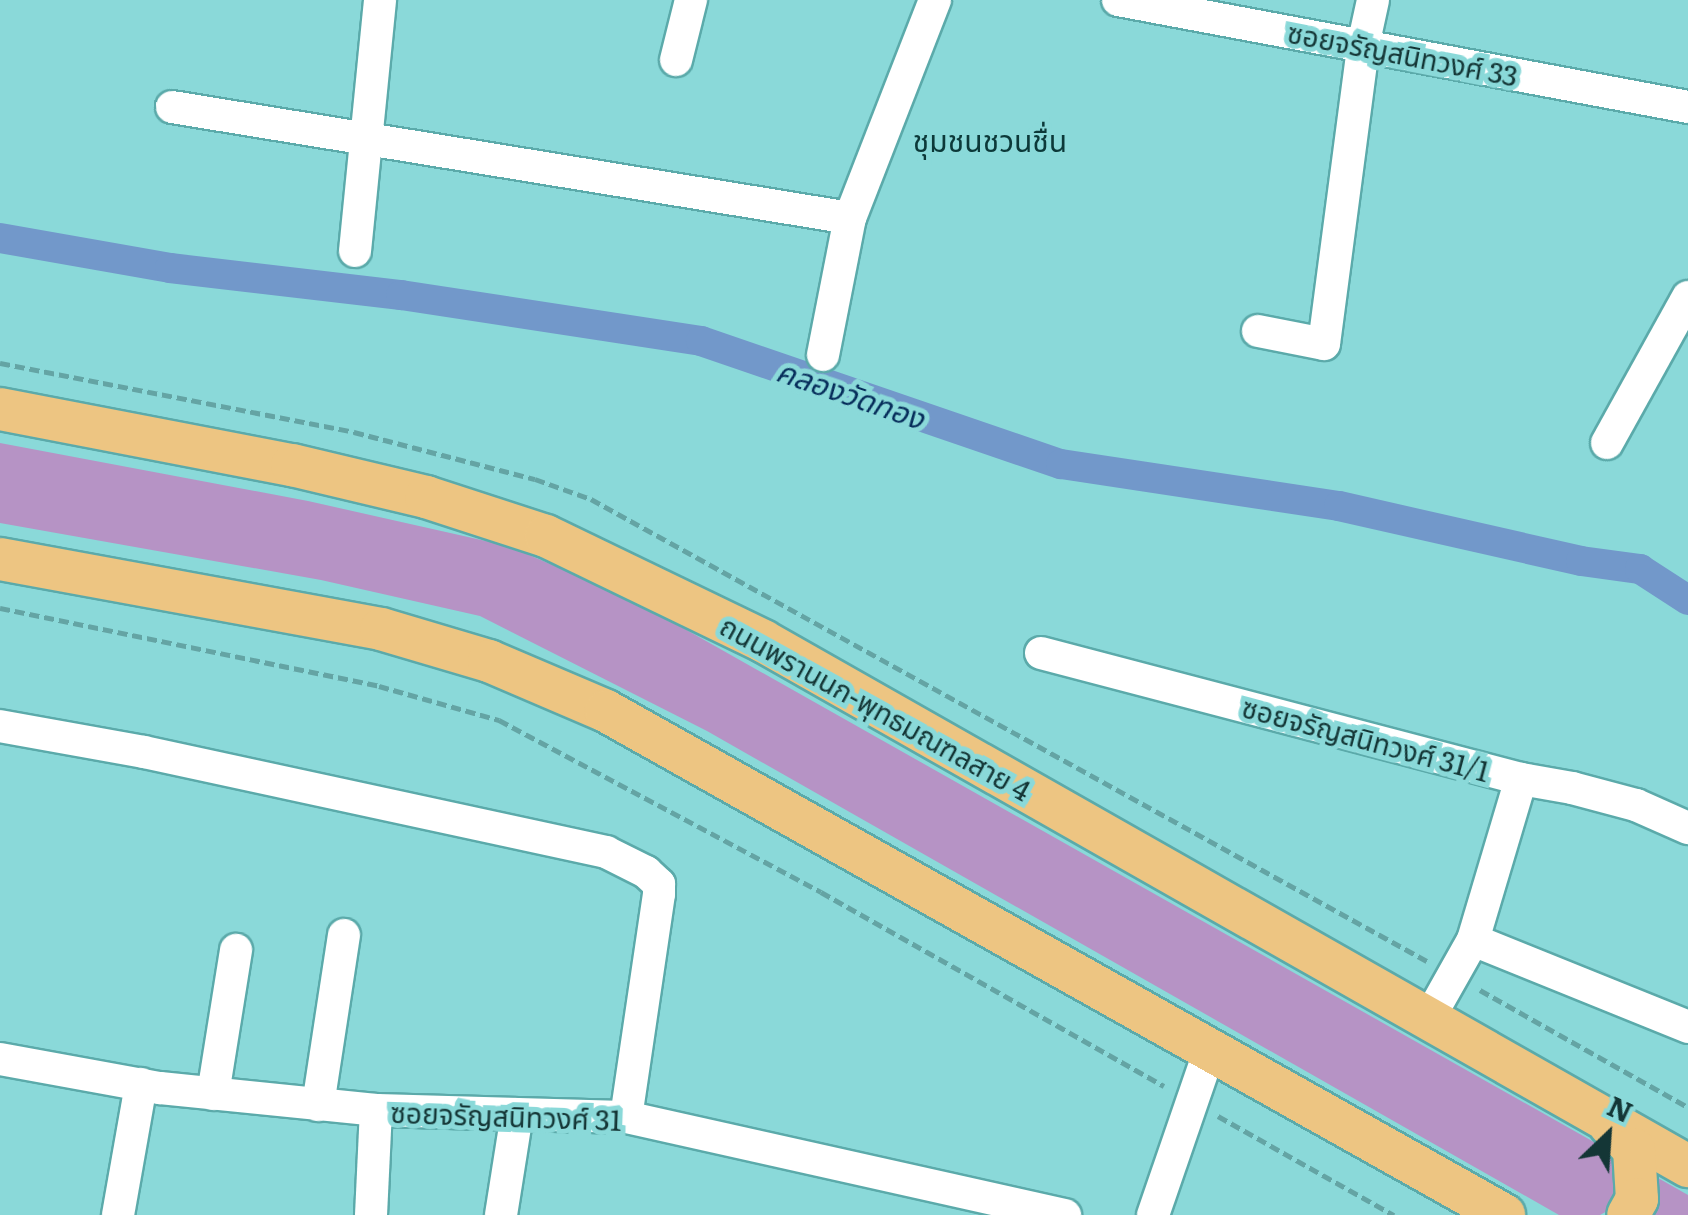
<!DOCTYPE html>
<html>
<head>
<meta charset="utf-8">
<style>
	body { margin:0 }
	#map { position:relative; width:1688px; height:1215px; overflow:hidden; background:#8ad9d9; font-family:Literata,"Noto Sans Thai",serif }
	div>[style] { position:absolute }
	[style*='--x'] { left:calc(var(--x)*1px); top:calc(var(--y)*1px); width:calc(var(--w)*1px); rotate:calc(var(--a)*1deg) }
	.green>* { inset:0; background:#b693c5 }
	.canal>* { height:30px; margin:-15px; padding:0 15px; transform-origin:15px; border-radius:15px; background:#7298ca }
	.path>* { height:5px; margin-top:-2.5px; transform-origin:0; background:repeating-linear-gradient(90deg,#64a4a4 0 10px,transparent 0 15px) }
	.roads { filter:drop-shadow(2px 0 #5baaaa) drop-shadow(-2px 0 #5baaaa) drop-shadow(0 2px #5baaaa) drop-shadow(0 -2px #5baaaa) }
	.minor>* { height:32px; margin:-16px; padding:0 16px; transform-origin:16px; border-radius:16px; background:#fff }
	.major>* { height:42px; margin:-21px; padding:0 21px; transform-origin:21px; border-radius:21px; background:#edc582 }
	span { translate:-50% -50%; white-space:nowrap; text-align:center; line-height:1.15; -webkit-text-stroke:10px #8ad9d9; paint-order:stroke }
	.street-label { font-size:28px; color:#143636 }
	.neighbourhood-label { font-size:30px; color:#0c3939 }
	.water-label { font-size:30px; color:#062d5a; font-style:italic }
	.north { position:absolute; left:1558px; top:1085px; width:100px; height:100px; -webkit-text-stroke:8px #8ad9d9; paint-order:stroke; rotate:25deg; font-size:28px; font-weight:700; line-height:40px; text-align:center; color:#143636 }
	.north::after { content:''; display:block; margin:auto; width:35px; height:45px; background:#143636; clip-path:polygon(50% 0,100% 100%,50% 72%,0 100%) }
</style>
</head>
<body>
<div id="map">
	<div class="green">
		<i style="clip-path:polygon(0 443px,308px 501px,508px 546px,630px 598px,1608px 1150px,1621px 1162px,1625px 1180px,1611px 1209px,1600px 1215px,1559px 1215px,707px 731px,480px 616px,321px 580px,0 523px)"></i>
		<i style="clip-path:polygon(1658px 1178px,1688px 1195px,1688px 1215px,1640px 1215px)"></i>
	</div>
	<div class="canal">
		<i style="--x:0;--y:238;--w:173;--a:10"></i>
		<i style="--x:170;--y:268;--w:233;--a:6.7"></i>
		<i style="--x:401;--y:295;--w:304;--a:8.7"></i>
		<i style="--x:701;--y:341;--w:380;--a:18.9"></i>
		<i style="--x:1061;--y:464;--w:281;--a:8.6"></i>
		<i style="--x:1339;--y:506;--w:248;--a:12.8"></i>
		<i style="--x:1581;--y:561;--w:60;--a:7.7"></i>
		<i style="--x:1640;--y:569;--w:57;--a:32.9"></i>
	</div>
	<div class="path">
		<i style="--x:0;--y:363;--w:361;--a:11"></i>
		<i style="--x:354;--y:432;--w:187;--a:14.6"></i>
		<i style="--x:535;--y:479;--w:59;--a:19.7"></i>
		<i style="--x:591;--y:499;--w:955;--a:28.93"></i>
		<i style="--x:0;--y:608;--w:387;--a:11.6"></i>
		<i style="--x:379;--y:686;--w:125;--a:15.8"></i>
		<i style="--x:499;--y:720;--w:365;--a:28.1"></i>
		<i style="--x:821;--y:892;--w:394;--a:29.5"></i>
		<i style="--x:1480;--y:990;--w:239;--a:29.4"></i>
		<i style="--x:1218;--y:1116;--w:202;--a:29.4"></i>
	</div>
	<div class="roads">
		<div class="minor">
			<i style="--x:1118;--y:0;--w:580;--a:10.63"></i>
			<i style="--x:676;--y:60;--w:62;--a:-76"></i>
			<i style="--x:172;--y:107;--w:687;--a:9.3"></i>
			<i style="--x:850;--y:218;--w:234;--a:-68.7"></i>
			<i style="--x:355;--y:251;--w:252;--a:-84.3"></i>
			<i style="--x:1258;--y:331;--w:67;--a:11.1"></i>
			<i style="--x:1324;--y:344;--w:301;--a:-82.5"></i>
			<i style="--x:1363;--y:46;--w:47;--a:-77.7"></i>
			<i style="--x:823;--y:355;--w:140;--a:-78.9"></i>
			<i style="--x:1607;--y:443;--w:167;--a:-61"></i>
			<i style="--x:1041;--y:653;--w:496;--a:14.7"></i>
			<i style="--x:1521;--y:779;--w:52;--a:10"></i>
			<i style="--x:1572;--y:788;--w:66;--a:14.9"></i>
			<i style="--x:1636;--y:805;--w:57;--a:23.9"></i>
			<i style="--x:0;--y:726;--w:146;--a:10.2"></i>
			<i style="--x:144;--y:752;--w:473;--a:12.2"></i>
			<i style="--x:606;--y:852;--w:45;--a:26.6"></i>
			<i style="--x:646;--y:872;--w:18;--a:43"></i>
			<i style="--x:659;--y:884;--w:10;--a:90"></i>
			<i style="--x:659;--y:894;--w:225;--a:98.4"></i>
			<i style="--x:1473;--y:940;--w:232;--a:22"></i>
			<i style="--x:1429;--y:1018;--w:90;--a:-60.6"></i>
			<i style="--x:1473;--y:940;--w:168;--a:-73.4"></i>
			<i style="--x:0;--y:1059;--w:163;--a:10.3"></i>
			<i style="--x:160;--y:1088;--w:217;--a:5.8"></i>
			<i style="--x:376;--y:1110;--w:250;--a:1.6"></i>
			<i style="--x:626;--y:1117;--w:450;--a:12.6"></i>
			<i style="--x:213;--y:1094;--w:146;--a:-80.9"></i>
			<i style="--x:318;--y:1105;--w:172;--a:-81.3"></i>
			<i style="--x:118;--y:1215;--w:133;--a:-80"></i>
			<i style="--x:371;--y:1215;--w:105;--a:-87.3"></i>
			<i style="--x:501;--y:1215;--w:102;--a:-81"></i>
			<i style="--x:1153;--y:1215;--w:176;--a:-71"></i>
		</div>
		<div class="major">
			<i style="--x:0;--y:409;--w:297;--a:10.9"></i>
			<i style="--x:292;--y:465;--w:138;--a:13.4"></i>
			<i style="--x:426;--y:497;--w:126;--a:18"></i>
			<i style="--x:546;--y:536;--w:241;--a:25.8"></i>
			<i style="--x:763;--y:641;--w:1064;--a:29.58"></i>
			<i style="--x:0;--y:559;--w:387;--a:10.4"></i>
			<i style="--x:381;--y:629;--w:113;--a:16.5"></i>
			<i style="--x:489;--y:661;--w:127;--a:23.1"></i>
			<i style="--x:606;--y:711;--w:1030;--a:29.3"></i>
			<i style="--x:1610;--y:1125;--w:34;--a:45"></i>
			<i style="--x:1634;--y:1149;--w:50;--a:86.6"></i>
			<i style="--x:1637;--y:1199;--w:18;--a:119"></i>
		</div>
	</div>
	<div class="street-label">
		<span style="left:1403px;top:53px;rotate:11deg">ซอยจรัญสนิทวงศ์ 33</span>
		<span style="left:876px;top:707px;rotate:29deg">ถนนพรานนก-พุทธมณฑลสาย 4</span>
		<span style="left:1366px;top:738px;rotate:15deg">ซอยจรัญสนิทวงศ์ 31/1</span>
		<span style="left:506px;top:1115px;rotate:2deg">ซอยจรัญสนิทวงศ์ 31</span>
	</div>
	<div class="neighbourhood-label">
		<span style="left:990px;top:139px">ชุมชนชวนชื่น</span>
	</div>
	<div class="water-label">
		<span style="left:851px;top:393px;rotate:19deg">คลองวัดทอง</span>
	</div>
	<div class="north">N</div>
</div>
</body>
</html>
